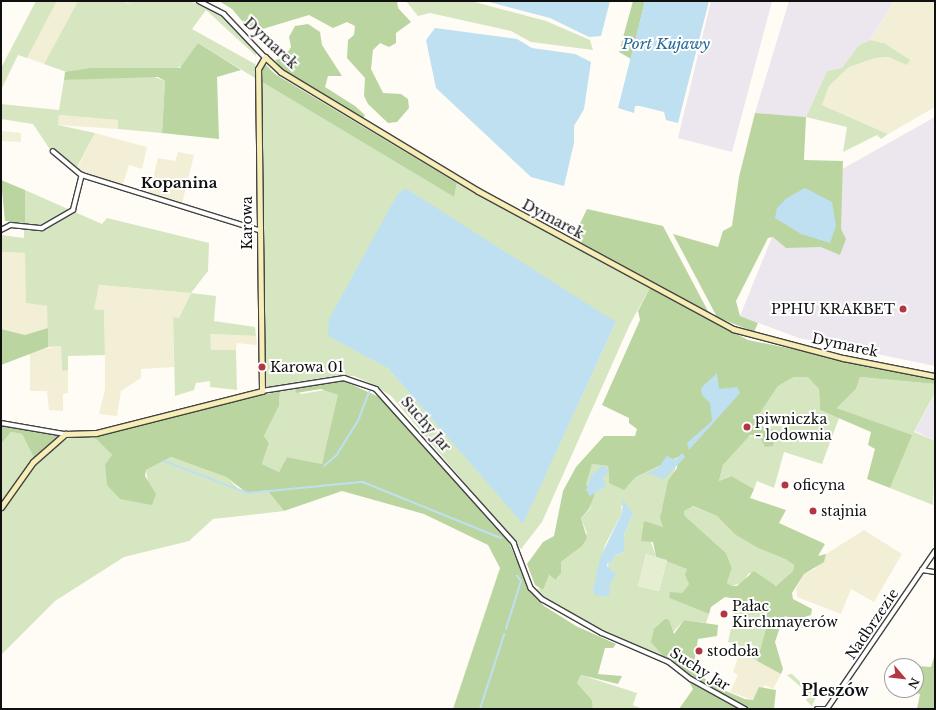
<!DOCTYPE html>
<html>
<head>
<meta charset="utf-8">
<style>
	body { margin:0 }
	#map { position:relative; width:936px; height:710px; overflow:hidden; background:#fefcf5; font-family:"Libre Baskerville",serif }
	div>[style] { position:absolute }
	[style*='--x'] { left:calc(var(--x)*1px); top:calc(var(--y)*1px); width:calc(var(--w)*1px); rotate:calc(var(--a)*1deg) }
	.industrial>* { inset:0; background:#ece6ee }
	.farmland>* { inset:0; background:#f2efd6 }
	.green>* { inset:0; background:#d6e6c1 }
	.forest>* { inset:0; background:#bbd5a1 }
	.pitch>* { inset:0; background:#e5eed1 }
	.water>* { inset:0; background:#bee0f1 }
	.stream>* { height:1.5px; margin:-0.75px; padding:0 0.75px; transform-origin:0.75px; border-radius:0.75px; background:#bee0f1 }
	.roads { filter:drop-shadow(1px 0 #434343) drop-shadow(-1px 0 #434343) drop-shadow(0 1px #434343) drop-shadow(0 -1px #434343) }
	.street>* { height:3.5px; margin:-1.75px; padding:0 1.75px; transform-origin:1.75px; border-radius:1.75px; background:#fff }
	.secondary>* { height:5px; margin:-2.5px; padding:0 2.5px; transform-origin:2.5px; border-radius:2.5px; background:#f7edb7 }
	.dots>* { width:11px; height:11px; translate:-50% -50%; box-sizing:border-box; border:2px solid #fff; border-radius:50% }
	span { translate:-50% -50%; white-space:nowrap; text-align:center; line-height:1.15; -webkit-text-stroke:4px #fff; paint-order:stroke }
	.street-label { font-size:14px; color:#101010 }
	.poi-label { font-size:14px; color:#101010 }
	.right { translate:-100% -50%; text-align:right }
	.left { translate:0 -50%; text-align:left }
	.water-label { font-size:15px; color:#256a97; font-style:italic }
	.neighbourhood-label { font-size:15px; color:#101010; font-weight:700 }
	.quarter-label { font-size:16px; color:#101010; font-weight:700 }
	.frame { position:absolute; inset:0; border:2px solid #101010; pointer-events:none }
	.north { position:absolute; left:884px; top:658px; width:40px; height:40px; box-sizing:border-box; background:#fff; border:1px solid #9f9f9f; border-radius:50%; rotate:118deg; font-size:11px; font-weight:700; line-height:16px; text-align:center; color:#101010 }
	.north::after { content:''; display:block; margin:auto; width:14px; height:18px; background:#b33641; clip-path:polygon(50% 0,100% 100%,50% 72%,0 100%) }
</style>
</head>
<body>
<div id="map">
	<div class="industrial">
		<i style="clip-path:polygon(711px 1px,772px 1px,732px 152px,678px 138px)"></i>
		<i style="clip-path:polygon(789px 1px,894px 2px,870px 40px,858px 46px,842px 68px,827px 71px,806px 117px,755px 113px)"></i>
		<i style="clip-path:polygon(935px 117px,935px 366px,799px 338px,740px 316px,787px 200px)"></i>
		<i style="clip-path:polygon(935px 394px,935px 441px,915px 431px)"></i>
	</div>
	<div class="farmland">
		<i style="clip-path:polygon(57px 1px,78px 1px,44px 64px,27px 58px)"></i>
		<i style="clip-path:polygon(895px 1px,935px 1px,935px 107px,888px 134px,822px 105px,829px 86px,849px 67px,875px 58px,891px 57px,884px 43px,870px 40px)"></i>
		<i style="clip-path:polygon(59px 115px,119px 120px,118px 129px,58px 125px)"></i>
		<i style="clip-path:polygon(1px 131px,21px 133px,21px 142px,1px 141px)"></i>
		<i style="clip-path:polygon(95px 133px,147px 147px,142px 169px,129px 165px,122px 187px,77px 169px)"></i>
		<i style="clip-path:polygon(178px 152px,194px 155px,182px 204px,149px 193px,158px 158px,175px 161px)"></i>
		<i style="clip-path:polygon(2px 252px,25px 253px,27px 303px,47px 306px,48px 328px,39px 333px,25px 335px,1px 329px)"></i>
		<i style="clip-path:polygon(98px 285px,191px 293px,179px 318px,173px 317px,174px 367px,141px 369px,141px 378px,121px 391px,117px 416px,99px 414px,105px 389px,105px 355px,104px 310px,94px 309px)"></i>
		<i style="clip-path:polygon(210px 334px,256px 336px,257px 345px,237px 343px,236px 350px,210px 350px)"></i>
		<i style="clip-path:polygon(61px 346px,62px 370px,68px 370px,68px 393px,63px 394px,63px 411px,49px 410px,47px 391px,30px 391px,30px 351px)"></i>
		<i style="clip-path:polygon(864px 530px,902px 554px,874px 602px,851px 589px,841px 614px,797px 597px,796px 589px,804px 574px,815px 569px,826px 554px)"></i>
		<i style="clip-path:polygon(740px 652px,781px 674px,773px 689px,765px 685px,753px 700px,730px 692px,738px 675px,733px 672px)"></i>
	</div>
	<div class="green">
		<i style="clip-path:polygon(36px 1px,57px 1px,27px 58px,18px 55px,1px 90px,1px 68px)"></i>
		<i style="clip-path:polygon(evenodd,78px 1px,123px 1px,131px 5px,125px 1px,190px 1px,223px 16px,256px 50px,255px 78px,198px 43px,184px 65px,175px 69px,90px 68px,72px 74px,44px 64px,78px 1px,206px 10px,256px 56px,255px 64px,192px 29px,206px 10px)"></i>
		<i style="clip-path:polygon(406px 1px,471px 1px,546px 21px,590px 40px,593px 50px,531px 42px,511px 31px,430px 13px,418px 16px)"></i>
		<i style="clip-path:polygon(870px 40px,884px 43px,910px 60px,907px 65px,889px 57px,875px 58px,849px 67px,829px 86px,822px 105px,888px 134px,881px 139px,877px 135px,843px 152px,847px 127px,806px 117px,827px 71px,842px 68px,858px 46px)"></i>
		<i style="clip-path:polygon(149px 75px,165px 81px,162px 133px,118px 129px,118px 120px,59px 115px,58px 125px,95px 133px,76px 169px,53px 148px,51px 151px,33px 124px,1px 119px,1px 104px,59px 110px,64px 80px)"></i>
		<i style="clip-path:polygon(evenodd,262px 82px,454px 197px,457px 183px,650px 288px,630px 324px,542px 522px,521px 549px,391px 396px,372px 384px,354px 376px,335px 376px,264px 388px,262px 82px,616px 322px,523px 523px,388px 368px,616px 322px)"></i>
		<i style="clip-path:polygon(25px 190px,102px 224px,107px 218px,209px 243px,208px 271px,191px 293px,216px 296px,214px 321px,255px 327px,256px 336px,210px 334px,211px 350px,236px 350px,237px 390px,210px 387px,210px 381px,196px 383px,194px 390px,175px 396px,173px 317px,179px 318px,191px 293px,99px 285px,94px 309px,104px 310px,105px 355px,68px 356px,68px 370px,62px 371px,61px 346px,48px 347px,47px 306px,26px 303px,25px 253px,2px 252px,1px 329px,1px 235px,24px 238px)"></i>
		<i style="clip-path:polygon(794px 377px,811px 377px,819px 389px,820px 410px,839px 418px,822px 464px,784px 452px,774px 488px,757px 481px,754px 489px,730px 476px,719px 481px,723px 465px,747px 436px,759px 435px,768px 447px,768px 427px,758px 424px,756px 419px,778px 386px)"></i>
		<i style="clip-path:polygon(860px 377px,935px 384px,935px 393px,914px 432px,935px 441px,933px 505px,890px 488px,911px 435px,837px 408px,856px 389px)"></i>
		<i style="clip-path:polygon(295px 389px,301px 394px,325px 390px,338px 395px,338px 405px,322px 464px,287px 457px,279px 472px,262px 464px,269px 443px,264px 436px,279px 406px,280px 391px)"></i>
		<i style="clip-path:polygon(11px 432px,22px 434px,34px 458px,1px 504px,1px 444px)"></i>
		<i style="clip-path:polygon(73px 436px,93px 436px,112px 455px,106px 472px,148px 482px,146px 470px,171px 457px,226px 477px,240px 490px,267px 490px,284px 511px,213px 519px,189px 541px,124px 557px,55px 601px,1px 655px,1px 512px,35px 463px,48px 450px)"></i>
		<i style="clip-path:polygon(evenodd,679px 457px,661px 512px,663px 528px,644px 521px,656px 557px,646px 554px,638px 586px,659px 591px,667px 560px,687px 568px,689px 584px,682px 593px,669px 598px,709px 614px,706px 623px,684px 620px,658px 649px,666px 659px,584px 621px,542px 596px,537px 588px,543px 589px,549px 575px,556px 580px,559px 577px,561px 562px,578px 549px,587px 533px,581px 518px,590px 509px,593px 489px,586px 484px,586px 478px,592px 464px,608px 466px,609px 483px,628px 486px,636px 477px,679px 457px,621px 505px,633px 513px,624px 535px,624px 552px,615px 555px,611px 565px,608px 562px,609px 586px,593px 591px,605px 545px,622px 513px,621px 505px)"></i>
		<i style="clip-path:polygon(692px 506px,717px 516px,760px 549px,785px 559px,794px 565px,793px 571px,776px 586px,749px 573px,742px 583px,732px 586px,727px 583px,732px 568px,726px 553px,685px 516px,684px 511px)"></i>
		<i style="clip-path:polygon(755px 606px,768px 621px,757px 661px,737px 651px,739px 645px,728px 642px,734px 614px,739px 608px,745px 612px)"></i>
		<i style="clip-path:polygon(792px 674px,816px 697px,812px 706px,806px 700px,810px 695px,787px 675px)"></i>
		<i style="clip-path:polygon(581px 675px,637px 693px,633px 705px,642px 709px,593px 709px,592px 700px,577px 683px)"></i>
	</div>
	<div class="forest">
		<i style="clip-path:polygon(219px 1px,397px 1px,398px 8px,411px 22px,396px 33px,396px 43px,389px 47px,380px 43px,373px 50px,371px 69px,383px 93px,401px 94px,408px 99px,409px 108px,397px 122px,388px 123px,368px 104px,364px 96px,365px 78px,347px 58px,348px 40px,354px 35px,355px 26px,347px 22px,333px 28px,309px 15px,256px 31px,248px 28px,232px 9px)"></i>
		<i style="clip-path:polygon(633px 1px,645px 1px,631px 59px,619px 52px)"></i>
		<i style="clip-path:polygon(308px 24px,320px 32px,322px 45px,342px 76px,328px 76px,325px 87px,355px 106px,365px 115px,363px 118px,283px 70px,275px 60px,284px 58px,291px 47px,289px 37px,295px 26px)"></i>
		<i style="clip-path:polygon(198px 43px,241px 70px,217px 77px,219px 139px,162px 133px,165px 81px,158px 77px,64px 80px,65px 72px,90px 68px,180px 68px)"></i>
		<i style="clip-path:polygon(263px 62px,275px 74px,457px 183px,454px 197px,262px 82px)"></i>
		<i style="clip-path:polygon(755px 113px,806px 117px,804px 160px,843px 161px,841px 229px,846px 239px,840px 255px,821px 247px,786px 248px,773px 237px,768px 238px,736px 301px,740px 316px,758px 323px,754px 332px,717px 317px,673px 234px,718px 247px,723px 231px,732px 226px,739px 177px)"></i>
		<i style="clip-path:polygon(1px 180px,25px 190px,25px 223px,5px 221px)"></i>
		<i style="clip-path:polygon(587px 209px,663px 226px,709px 313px,573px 238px)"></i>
		<i style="clip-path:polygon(evenodd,650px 288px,748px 340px,935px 378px,935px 384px,860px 377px,856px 389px,837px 408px,912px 435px,890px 488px,867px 479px,875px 449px,868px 445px,871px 432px,820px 410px,819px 389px,808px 377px,794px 377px,778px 386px,756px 419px,758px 424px,775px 431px,773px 446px,765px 447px,759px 435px,750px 435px,723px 465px,719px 481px,731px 476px,754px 489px,750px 498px,786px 510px,779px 523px,825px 544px,818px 556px,826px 554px,824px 562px,804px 574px,792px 593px,793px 599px,812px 609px,811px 615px,795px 620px,785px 616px,782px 621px,775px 642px,783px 669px,781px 674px,757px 661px,768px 621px,755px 606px,745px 612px,739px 608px,736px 599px,725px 597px,711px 607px,709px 614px,669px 598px,670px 592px,682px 593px,689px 584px,685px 575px,687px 569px,656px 557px,653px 542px,641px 541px,644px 521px,663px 527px,660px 518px,668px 481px,677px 468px,678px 457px,636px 477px,624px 490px,609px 483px,608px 466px,592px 464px,586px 484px,595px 493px,589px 509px,581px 518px,587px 538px,582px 546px,561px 562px,561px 573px,556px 580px,549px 575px,543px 590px,535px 585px,527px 564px,543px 542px,554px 536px,563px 491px,576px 467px,604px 436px,635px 436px,637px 429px,629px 423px,629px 418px,602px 405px,640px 320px,638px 311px,650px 288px,693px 506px,717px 516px,736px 535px,760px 549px,785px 559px,794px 565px,793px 571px,776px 586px,754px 571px,737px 586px,732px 586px,727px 583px,732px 568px,726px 553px,685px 516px,684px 511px,693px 506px)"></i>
		<i style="clip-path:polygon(48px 328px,48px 347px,1px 365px,1px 329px,25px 335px)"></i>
		<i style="clip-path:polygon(344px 381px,379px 397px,394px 410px,507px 538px,531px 592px,544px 606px,576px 626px,616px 644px,613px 648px,605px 648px,598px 674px,622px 676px,618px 684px,581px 675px,577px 683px,592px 700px,593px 709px,453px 709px,500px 568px,488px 545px,424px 514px,342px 491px,284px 511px,267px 490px,247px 493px,226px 477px,171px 457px,146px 470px,145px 476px,156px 494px,152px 505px,120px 499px,107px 485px,105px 465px,112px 455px,93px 436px,280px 391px,279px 406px,264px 436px,269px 443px,262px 464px,279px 472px,287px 457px,322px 464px,338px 395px,321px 389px,296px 393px,295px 389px)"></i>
		<i style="clip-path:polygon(1px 424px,54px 433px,59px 435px,34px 458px,22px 434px,11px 432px,1px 444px)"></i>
		<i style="clip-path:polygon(665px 619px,669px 620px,674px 634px,684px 620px,718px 625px,717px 636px,698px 639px,693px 670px,716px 687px,745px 699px,753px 700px,759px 687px,776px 690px,774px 709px,679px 709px,693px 689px,682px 669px,669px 663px,651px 642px,654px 629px)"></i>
		<i style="clip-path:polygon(935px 654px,935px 709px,917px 709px,920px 694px,898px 690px,916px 690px,919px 666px,931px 667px)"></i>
	</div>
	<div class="pitch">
		<i style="clip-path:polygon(646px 554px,667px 560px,659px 591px,638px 586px)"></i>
	</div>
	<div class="water">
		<i style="clip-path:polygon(485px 1px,610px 1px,601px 36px,589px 37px,550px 18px)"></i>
		<i style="clip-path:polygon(645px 1px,709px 1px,678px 123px,666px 120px,664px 112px,640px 106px,635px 106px,634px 113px,618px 108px)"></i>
		<i style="clip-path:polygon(435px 28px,517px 39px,532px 48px,575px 54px,591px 62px,584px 109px,574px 126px,574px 143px,564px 186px,531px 177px,436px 88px,426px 40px)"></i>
		<i style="clip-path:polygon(405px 188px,616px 322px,523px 524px,388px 368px,328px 336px,329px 319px,397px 195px)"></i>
		<i style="clip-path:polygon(805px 188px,832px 202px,836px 226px,830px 243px,801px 234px,775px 218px,777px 208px,787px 198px)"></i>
		<i style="clip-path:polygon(717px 373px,719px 389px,737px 387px,740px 393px,689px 450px,687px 443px,712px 421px,710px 403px,702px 395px,701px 388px)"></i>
		<i style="clip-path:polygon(682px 453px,685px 457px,664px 479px,647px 473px,658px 468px,667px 456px,675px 460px)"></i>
		<i style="clip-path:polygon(603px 465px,609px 471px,602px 478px,606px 486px,590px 496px,586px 490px,591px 476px)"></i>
		<i style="clip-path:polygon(623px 500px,633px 513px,624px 535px,624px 552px,615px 555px,611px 565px,608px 562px,607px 566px,616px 574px,609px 586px,611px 590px,608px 596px,596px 596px,593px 591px,600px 558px,622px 513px)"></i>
	</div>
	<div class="stream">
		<i style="--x:164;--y:461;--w:90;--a:20.9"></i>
		<i style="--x:248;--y:493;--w:116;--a:-5.5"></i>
		<i style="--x:363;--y:482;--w:149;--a:22.1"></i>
		<i style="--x:324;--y:466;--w:16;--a:-40"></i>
		<i style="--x:336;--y:456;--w:41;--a:-57.8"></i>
		<i style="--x:358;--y:421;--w:34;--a:-69"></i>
		<i style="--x:506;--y:629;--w:50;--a:-72.6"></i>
		<i style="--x:521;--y:581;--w:6;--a:-129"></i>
		<i style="--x:480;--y:709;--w:78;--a:-72"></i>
	</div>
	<div class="roads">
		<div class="street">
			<i style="--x:199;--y:1;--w:28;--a:27"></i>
			<i style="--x:224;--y:14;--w:59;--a:46.4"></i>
			<i style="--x:53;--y:151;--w:38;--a:40"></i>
			<i style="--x:82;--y:175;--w:185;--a:17.3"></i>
			<i style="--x:1;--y:230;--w:11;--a:-27"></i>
			<i style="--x:11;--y:225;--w:31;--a:6"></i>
			<i style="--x:42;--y:228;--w:36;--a:-30"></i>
			<i style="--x:73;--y:210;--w:36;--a:-76"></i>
			<i style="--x:262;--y:391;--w:83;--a:-9"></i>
			<i style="--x:344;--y:378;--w:34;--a:19"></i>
			<i style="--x:376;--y:389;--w:207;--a:48.1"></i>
			<i style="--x:514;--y:543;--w:48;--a:69.3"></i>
			<i style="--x:531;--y:588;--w:16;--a:45"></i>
			<i style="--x:542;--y:599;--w:69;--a:29.5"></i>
			<i style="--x:602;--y:633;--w:73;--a:23.4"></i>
			<i style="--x:669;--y:662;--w:28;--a:38"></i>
			<i style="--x:691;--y:679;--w:62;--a:29.1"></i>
			<i style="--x:1;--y:423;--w:65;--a:9.8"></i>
			<i style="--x:922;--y:570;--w:13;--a:9"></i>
			<i style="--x:817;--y:709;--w:9;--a:0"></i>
			<i style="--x:827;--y:709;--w:191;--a:-55.6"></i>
		</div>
		<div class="secondary">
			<i style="--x:1;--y:507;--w:55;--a:-54.6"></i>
			<i style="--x:33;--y:462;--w:43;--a:-41.2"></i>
			<i style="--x:65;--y:434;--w:31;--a:-2"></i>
			<i style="--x:96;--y:433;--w:171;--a:-14.2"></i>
			<i style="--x:262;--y:391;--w:322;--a:-90.7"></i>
			<i style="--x:258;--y:69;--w:14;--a:-60"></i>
			<i style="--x:265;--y:57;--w:22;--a:43"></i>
			<i style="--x:281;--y:72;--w:230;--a:31.1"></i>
			<i style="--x:478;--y:191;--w:290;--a:28.4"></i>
			<i style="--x:733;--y:329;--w:114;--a:14.8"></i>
			<i style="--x:843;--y:358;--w:94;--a:11.1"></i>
		</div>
	</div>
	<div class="dots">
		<i style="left:903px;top:309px;background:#b33641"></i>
		<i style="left:262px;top:367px;background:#b33641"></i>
		<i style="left:747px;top:427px;background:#b33641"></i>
		<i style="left:785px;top:485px;background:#b33641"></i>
		<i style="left:813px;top:511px;background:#b33641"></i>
		<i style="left:724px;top:614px;background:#b33641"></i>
		<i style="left:699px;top:651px;background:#b33641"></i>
	</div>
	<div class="street-label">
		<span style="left:271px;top:43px;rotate:43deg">Dymarek</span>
		<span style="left:553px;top:219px;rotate:28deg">Dymarek</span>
		<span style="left:247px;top:223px;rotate:-90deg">Karowa</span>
		<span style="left:845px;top:345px;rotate:12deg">Dymarek</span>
		<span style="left:426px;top:424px;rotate:49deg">Suchy Jar</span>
		<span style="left:872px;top:624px;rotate:-56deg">Nadbrzezie</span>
		<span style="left:700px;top:669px;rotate:32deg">Suchy Jar</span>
	</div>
	<div class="poi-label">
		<span class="right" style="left:895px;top:309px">PPHU KRAKBET</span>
		<span class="left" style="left:270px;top:367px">Karowa 01</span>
		<span class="left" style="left:755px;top:427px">piwniczka<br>- lodownia</span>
		<span class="left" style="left:793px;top:485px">oficyna</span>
		<span class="left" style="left:821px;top:511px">stajnia</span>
		<span class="left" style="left:732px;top:614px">Pałac<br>Kirchmayerów</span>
		<span class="left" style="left:707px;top:651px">stodoła</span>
	</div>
	<div class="water-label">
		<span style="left:666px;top:44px">Port Kujawy</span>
	</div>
	<div class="neighbourhood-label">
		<span style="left:179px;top:183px">Kopanina</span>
	</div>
	<div class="quarter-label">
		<span style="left:835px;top:690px">Pleszów</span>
	</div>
	<div class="frame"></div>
	<div class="north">N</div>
</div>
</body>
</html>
